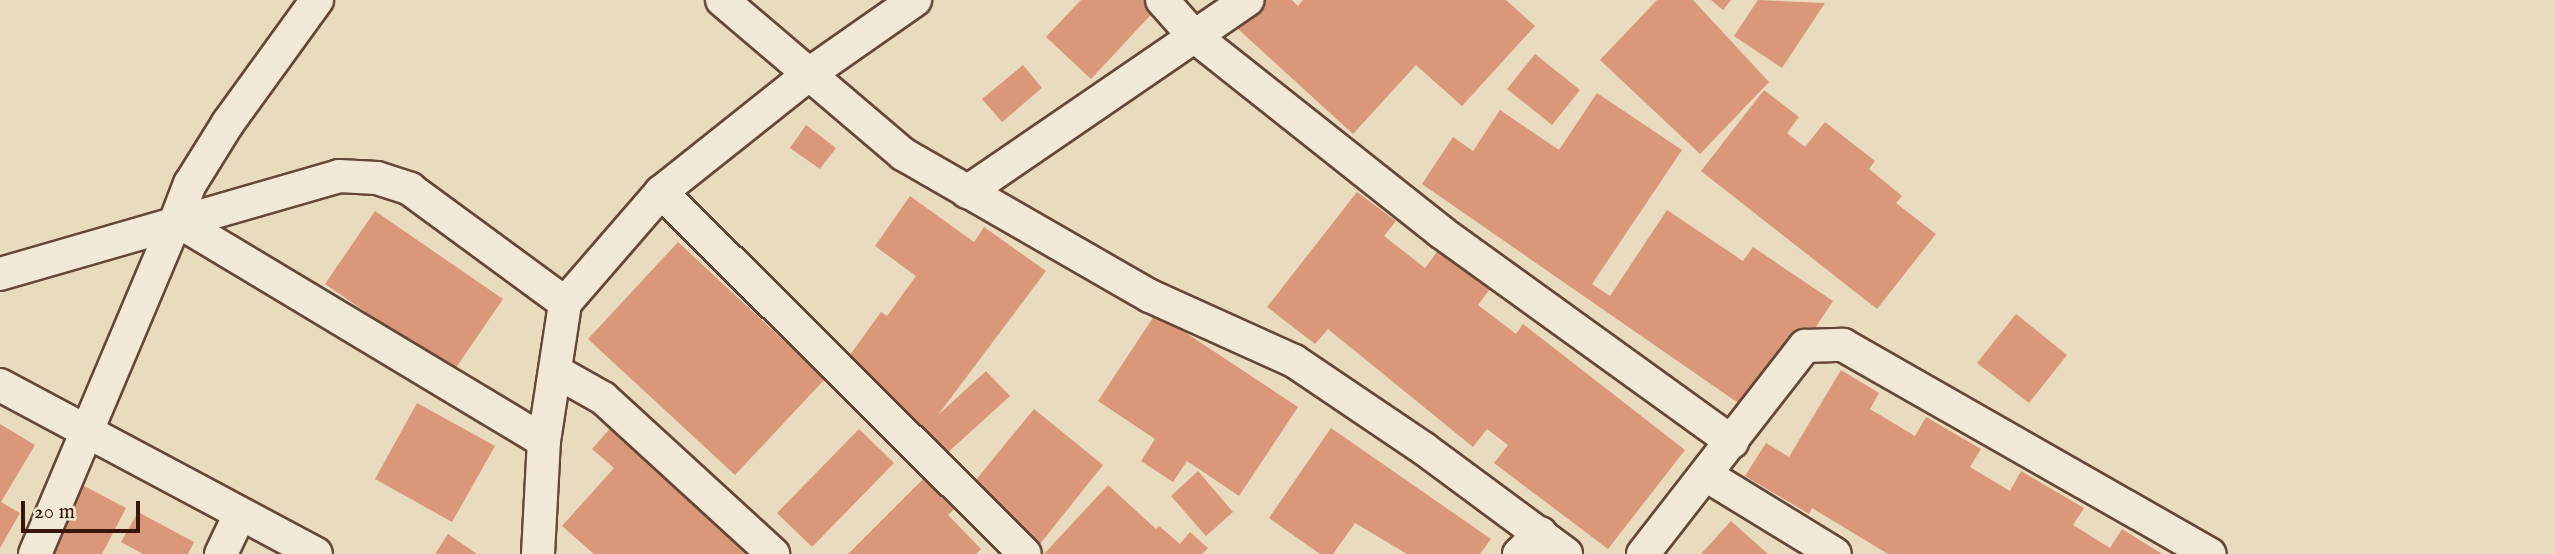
<!DOCTYPE html>
<html>
<head>
<meta charset="utf-8">
<style>
	body { margin:0 }
	#map { position:relative; width:2555px; height:554px; overflow:hidden; background:#e9dbbe; font-family:"IM FELL English",serif }
	div>[style] { position:absolute }
	[style*='--x'] { left:calc(var(--x)*1px); top:calc(var(--y)*1px); width:calc(var(--w)*1px); rotate:calc(var(--a)*1deg) }
	.building>* { inset:0; background:#db9779 }
	.roads { filter:drop-shadow(2px 0 #634837) drop-shadow(-2px 0 #634837) drop-shadow(0 2px #634837) drop-shadow(0 -2px #634837) }
	.minor>* { height:32px; margin:-16px; padding:0 16px; transform-origin:16px; border-radius:16px; background:#f1e8d5 }
	span { translate:-50% -50%; white-space:nowrap; text-align:center; line-height:1.15; -webkit-text-stroke:7px #f1e8d5; paint-order:stroke }
	.scale { position:absolute; left:21px; top:501px; width:119px; height:32px; box-sizing:border-box; border:4px solid #36170a; border-top:0; padding-left:9px; font-size:21px; line-height:24px; white-space:nowrap; color:#36170a; -webkit-text-stroke:5px #f1e8d5; paint-order:stroke }
</style>
</head>
<body>
<div id="map">
	<div class="building">
		<i style="clip-path:polygon(1081px 0,1153px 0,1159px 6px,1091px 79px,1046px 37px)"></i>
		<i style="clip-path:polygon(1263px 0,1292px 0,1298px 6px,1303px 0,1506px 0,1535px 26px,1462px 106px,1416px 65px,1353px 134px,1237px 28px)"></i>
		<i style="clip-path:polygon(1657px 0,1693px 0,1769px 82px,1700px 154px,1600px 60px)"></i>
		<i style="clip-path:polygon(1711px 0,1731px 0,1723px 10px)"></i>
		<i style="clip-path:polygon(1758px 0,1825px 3px,1782px 68px,1734px 36px)"></i>
		<i style="clip-path:polygon(1535px 54px,1580px 90px,1552px 125px,1507px 89px)"></i>
		<i style="clip-path:polygon(1023px 65px,1042px 88px,1002px 122px,982px 99px)"></i>
		<i style="clip-path:polygon(1764px 90px,1799px 117px,1787px 133px,1805px 147px,1825px 122px,1875px 161px,1869px 169px,1902px 196px,1896px 203px,1936px 234px,1877px 309px,1701px 171px)"></i>
		<i style="clip-path:polygon(1597px 93px,1682px 150px,1592px 284px,1610px 296px,1667px 210px,1743px 261px,1753px 247px,1833px 301px,1757px 416px,1422px 184px,1453px 137px,1473px 151px,1500px 110px,1559px 150px)"></i>
		<i style="clip-path:polygon(806px 125px,836px 148px,820px 169px,790px 148px)"></i>
		<i style="clip-path:polygon(1357px 192px,1396px 221px,1384px 236px,1425px 268px,1439px 249px,1490px 289px,1478px 305px,1516px 334px,1523px 324px,1685px 450px,1608px 549px,1494px 463px,1508px 445px,1487px 429px,1473px 447px,1328px 329px,1315px 344px,1267px 307px)"></i>
		<i style="clip-path:polygon(910px 196px,974px 242px,984px 227px,1046px 271px,938px 415px,986px 371px,1010px 396px,945px 455px,839px 370px,881px 312px,887px 316px,916px 276px,875px 246px)"></i>
		<i style="clip-path:polygon(375px 211px,503px 299px,453px 372px,325px 284px)"></i>
		<i style="clip-path:polygon(678px 242px,825px 379px,735px 475px,588px 339px)"></i>
		<i style="clip-path:polygon(1156px 313px,1298px 407px,1239px 496px,1187px 461px,1173px 482px,1141px 461px,1155px 439px,1098px 401px)"></i>
		<i style="clip-path:polygon(2016px 314px,2067px 355px,2029px 403px,1977px 363px)"></i>
		<i style="clip-path:polygon(1841px 370px,1879px 393px,1870px 409px,1915px 436px,1926px 417px,1981px 449px,1970px 467px,2010px 491px,2021px 471px,2084px 508px,2073px 525px,2110px 548px,2122px 529px,2162px 554px,1888px 554px,1812px 508px,1809px 514px,1745px 476px,1766px 443px,1789px 457px)"></i>
		<i style="clip-path:polygon(417px 403px,495px 446px,452px 522px,375px 479px)"></i>
		<i style="clip-path:polygon(1034px 409px,1103px 465px,1040px 544px,970px 487px)"></i>
		<i style="clip-path:polygon(0 424px,35px 445px,1px 502px,20px 513px,0 548px)"></i>
		<i style="clip-path:polygon(614px 424px,760px 554px,594px 554px,562px 526px,614px 468px,592px 449px)"></i>
		<i style="clip-path:polygon(1331px 428px,1491px 539px,1480px 554px,1407px 554px,1355px 523px,1333px 554px,1320px 554px,1269px 518px)"></i>
		<i style="clip-path:polygon(859px 429px,894px 463px,812px 547px,777px 513px)"></i>
		<i style="clip-path:polygon(931px 471px,962px 502px,948px 515px,981px 549px,976px 554px,848px 554px)"></i>
		<i style="clip-path:polygon(1198px 471px,1233px 512px,1206px 536px,1171px 496px)"></i>
		<i style="clip-path:polygon(73px 480px,126px 508px,102px 554px,48px 554px)"></i>
		<i style="clip-path:polygon(1108px 485px,1156px 529px,1159px 526px,1180px 544px,1190px 532px,1208px 548px,1202px 554px,1044px 554px)"></i>
		<i style="clip-path:polygon(138px 512px,194px 542px,188px 554px,143px 554px,121px 542px)"></i>
		<i style="clip-path:polygon(1731px 521px,1768px 554px,1701px 554px)"></i>
		<i style="clip-path:polygon(448px 534px,477px 554px,435px 554px)"></i>
	</div>
	<div class="roads">
		<div class="minor">
			<i style="--x:722;--y:0;--w:238;--a:40.4"></i>
			<i style="--x:903;--y:154;--w:285;--a:29.9"></i>
			<i style="--x:1150;--y:296;--w:158;--a:24.3"></i>
			<i style="--x:1294;--y:361;--w:156;--a:34"></i>
			<i style="--x:1423;--y:448;--w:178;--a:36.5"></i>
			<i style="--x:1162;--y:0;--w:48;--a:48.4"></i>
			<i style="--x:1194;--y:36;--w:315;--a:38.4"></i>
			<i style="--x:1441;--y:232;--w:359;--a:35.8"></i>
			<i style="--x:661;--y:192;--w:513;--a:44.84"></i>
			<i style="--x:967;--y:192;--w:340;--a:-34.4"></i>
			<i style="--x:176;--y:220;--w:39;--a:-69"></i>
			<i style="--x:190;--y:184;--w:72;--a:-58.1"></i>
			<i style="--x:228;--y:123;--w:152;--a:-54.1"></i>
			<i style="--x:0;--y:274;--w:353;--a:-16.1"></i>
			<i style="--x:339;--y:176;--w:38;--a:3"></i>
			<i style="--x:377;--y:178;--w:35;--a:18"></i>
			<i style="--x:410;--y:189;--w:192;--a:36.3"></i>
			<i style="--x:555;--y:371;--w:55;--a:29.4"></i>
			<i style="--x:603;--y:398;--w:231;--a:42.5"></i>
			<i style="--x:0;--y:385;--w:358;--a:28.1"></i>
			<i style="--x:1706;--y:475;--w:151;--a:31.5"></i>
			<i style="--x:35;--y:554;--w:363;--a:-67.1"></i>
			<i style="--x:176;--y:220;--w:429;--a:31"></i>
			<i style="--x:221;--y:554;--w:44;--a:-64.6"></i>
			<i style="--x:538;--y:554;--w:113;--a:-87"></i>
			<i style="--x:544;--y:441;--w:140;--a:-81.3"></i>
			<i style="--x:565;--y:303;--w:147;--a:-49.1"></i>
			<i style="--x:661;--y:192;--w:193;--a:-38.5"></i>
			<i style="--x:812;--y:72;--w:126;--a:-35"></i>
			<i style="--x:1519;--y:554;--w:30;--a:-44"></i>
			<i style="--x:1643;--y:554;--w:264;--a:-52.1"></i>
			<i style="--x:1805;--y:346;--w:38;--a:-2"></i>
			<i style="--x:1843;--y:345;--w:422;--a:29.7"></i>
		</div>
	</div>
	<div class="scale">20 m</div>
</div>
</body>
</html>
